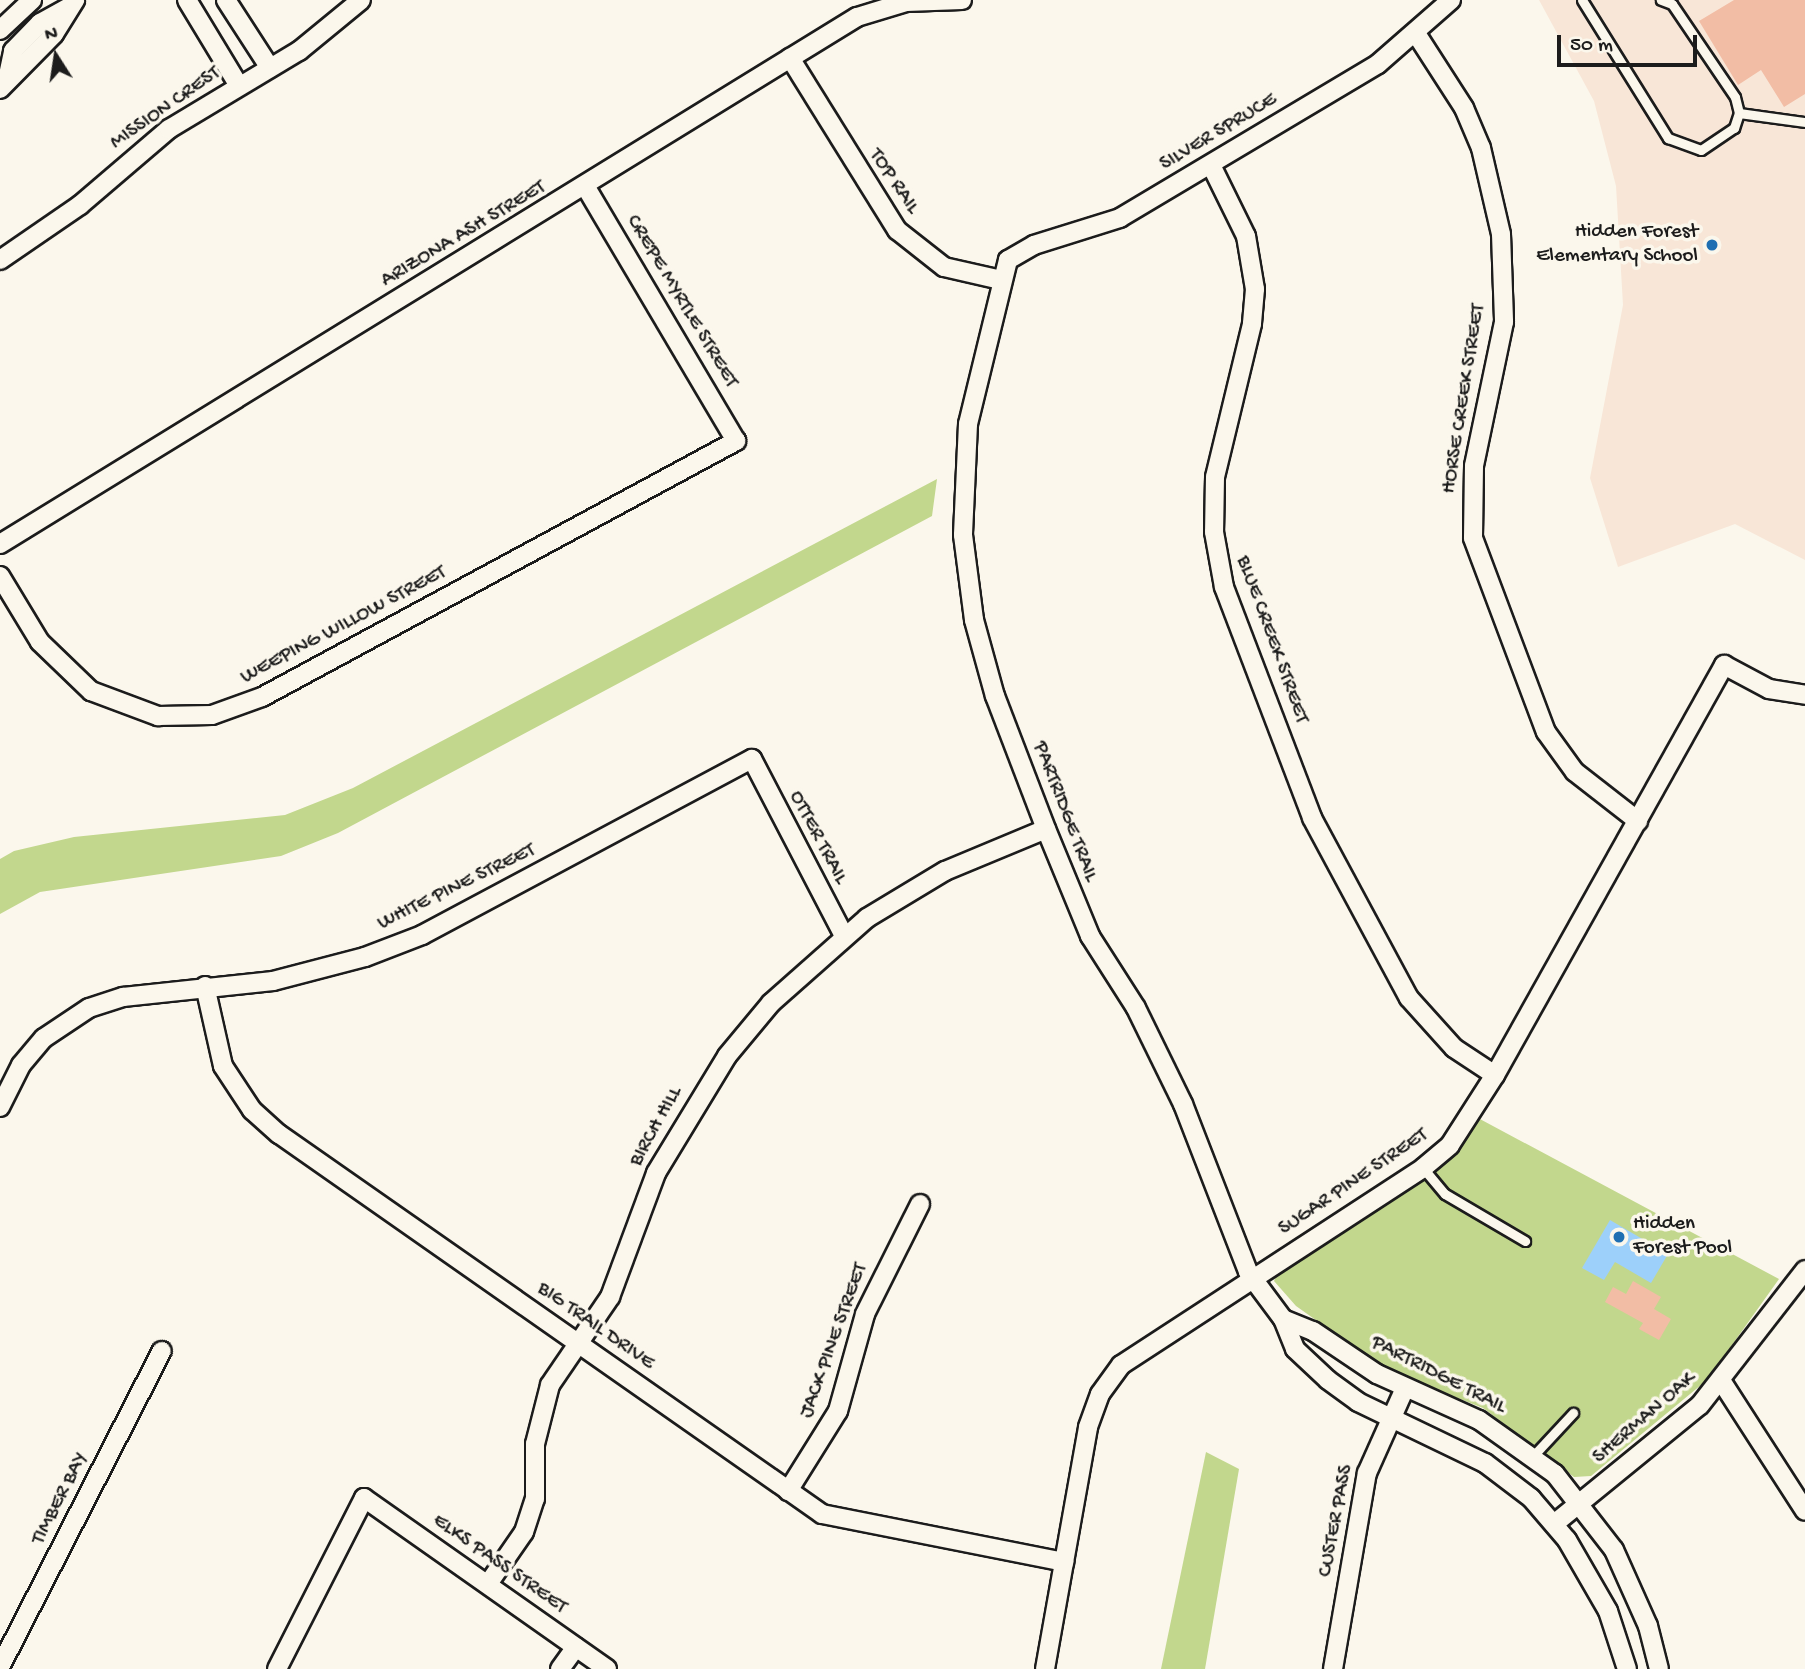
<!DOCTYPE html>
<html>
<head>
<meta charset="utf-8">
<style>
	body { margin:0 }
	#map { position:relative; width:1805px; height:1669px; overflow:hidden; background:#fbf7ec; font-family:"Gochi Hand",sans-serif }
	div>[style] { position:absolute }
	[style*='--x'] { left:calc(var(--x)*1px); top:calc(var(--y)*1px); width:calc(var(--w)*1px); rotate:calc(var(--a)*1deg) }
	.built>* { inset:0; background:#f8e6d7 }
	.green>* { inset:0; background:#c2d78d }
	.water>* { inset:0; background:#9dd0fa }
	.building>* { inset:0; background:#f2bda5 }
	.roads { filter:drop-shadow(2px 0 #1c1c1c) drop-shadow(-2px 0 #1c1c1c) drop-shadow(0 2px #1c1c1c) drop-shadow(0 -2px #1c1c1c) }
	.lane>* { height:9px; margin:-4.5px; padding:0 4.5px; transform-origin:4.5px; border-radius:4.5px; background:#fbf7ec }
	.street>* { height:18px; margin:-9px; padding:0 9px; transform-origin:9px; border-radius:9px; background:#fbf7ec }
	.dots>* { width:19px; height:19px; translate:-50% -50%; box-sizing:border-box; border:4px solid #fbf7ec; border-radius:50% }
	span { translate:-50% -50%; white-space:nowrap; text-align:center; line-height:1.15; -webkit-text-stroke:7px #fbf7ec; paint-order:stroke }
	.street-label { font-size:21px; color:#1c1c1c }
	.poi-label { font-size:21px; color:#1c1c1c }
	.right { translate:-100% -50%; text-align:right }
	.left { translate:0 -50%; text-align:left }
	.north { position:absolute; left:21px; top:21px; width:70px; height:70px; -webkit-text-stroke:5px #fbf7ec; paint-order:stroke; rotate:348deg; font-size:19px; font-weight:700; line-height:28px; text-align:center; color:#1c1c1c }
	.north::after { content:''; display:block; margin:auto; width:24px; height:32px; background:#1c1c1c; clip-path:polygon(50% 0,100% 100%,50% 72%,0 100%) }
	.scale { position:absolute; left:1557px; top:35px; width:140px; height:32px; box-sizing:border-box; border:4px solid #1c1c1c; border-top:0; padding-left:9px; font-size:21px; line-height:24px; white-space:nowrap; color:#1c1c1c; -webkit-text-stroke:5px #fbf7ec; paint-order:stroke }
</style>
</head>
<body>
<div id="map">
	<div class="built">
		<i style="clip-path:polygon(1539px 0,1805px 0,1805px 560px,1735px 524px,1618px 567px,1590px 478px,1623px 305px,1616px 186px,1594px 101px)"></i>
	</div>
	<div class="green">
		<i style="clip-path:polygon(937px 479px,932px 516px,338px 833px,281px 856px,40px 892px,0 914px,0 859px,14px 851px,74px 837px,285px 815px,353px 788px)"></i>
		<i style="clip-path:polygon(1478px 1118px,1779px 1279px,1707px 1380px,1591px 1476px,1574px 1477px,1483px 1408px,1401px 1376px,1354px 1347px,1296px 1306px,1274px 1281px,1279px 1270px,1453px 1151px)"></i>
		<i style="clip-path:polygon(1206px 1452px,1239px 1469px,1205px 1669px,1161px 1669px)"></i>
	</div>
	<div class="water">
		<i style="clip-path:polygon(1610px 1220px,1668px 1254px,1651px 1283px,1615px 1262px,1604px 1280px,1582px 1268px)"></i>
	</div>
	<div class="building">
		<i style="clip-path:polygon(1734px 0,1805px 0,1805px 94px,1784px 107px,1761px 70px,1738px 85px,1699px 21px)"></i>
		<i style="clip-path:polygon(1633px 1281px,1661px 1297px,1654px 1309px,1671px 1319px,1659px 1340px,1639px 1329px,1643px 1323px,1605px 1302px,1613px 1287px,1626px 1294px)"></i>
	</div>
	<div class="roads">
		<div class="lane">
			<i style="--x:1582;--y:0;--w:163;--a:58.1"></i>
			<i style="--x:1668;--y:138;--w:35;--a:20"></i>
			<i style="--x:1701;--y:150;--w:40;--a:-34"></i>
			<i style="--x:1734;--y:128;--w:16;--a:-72"></i>
			<i style="--x:1739;--y:113;--w:16;--a:-104"></i>
			<i style="--x:1735;--y:97;--w:112;--a:-124.1"></i>
			<i style="--x:1672;--y:4;--w:12;--a:-160"></i>
			<i style="--x:1739;--y:113;--w:67;--a:7.8"></i>
			<i style="--x:1423;--y:1168;--w:34;--a:50"></i>
			<i style="--x:1445;--y:1194;--w:93;--a:30.4"></i>
			<i style="--x:1533;--y:1456;--w:59;--a:-47.1"></i>
		</div>
		<div class="street">
			<i style="--x:187;--y:0;--w:100;--a:58.8"></i>
			<i style="--x:226;--y:0;--w:81;--a:57.1"></i>
			<i style="--x:1451;--y:0;--w:97;--a:138.8"></i>
			<i style="--x:1378;--y:64;--w:300;--a:149.2"></i>
			<i style="--x:1120;--y:218;--w:90;--a:162.6"></i>
			<i style="--x:1034;--y:245;--w:30;--a:150"></i>
			<i style="--x:1008;--y:260;--w:169;--a:103.7"></i>
			<i style="--x:968;--y:424;--w:111;--a:92.6"></i>
			<i style="--x:963;--y:535;--w:86;--a:82.6"></i>
			<i style="--x:974;--y:620;--w:79;--a:74.6"></i>
			<i style="--x:995;--y:696;--w:142;--a:69"></i>
			<i style="--x:1046;--y:829;--w:116;--a:67.6"></i>
			<i style="--x:1090;--y:936;--w:85;--a:57.4"></i>
			<i style="--x:1136;--y:1008;--w:107;--a:63.9"></i>
			<i style="--x:1183;--y:1104;--w:180;--a:68.8"></i>
			<i style="--x:1248;--y:1272;--w:59;--a:53.3"></i>
			<i style="--x:1283;--y:1319;--w:32;--a:68"></i>
			<i style="--x:1295;--y:1349;--w:45;--a:43.2"></i>
			<i style="--x:1328;--y:1380;--w:37;--a:36"></i>
			<i style="--x:1358;--y:1402;--w:141;--a:25.7"></i>
			<i style="--x:1485;--y:1463;--w:58;--a:37.3"></i>
			<i style="--x:1531;--y:1498;--w:55;--a:49.4"></i>
			<i style="--x:1567;--y:1540;--w:82;--a:60"></i>
			<i style="--x:1608;--y:1611;--w:61;--a:71.9"></i>
			<i style="--x:0;--y:30;--w:44;--a:-43.2"></i>
			<i style="--x:1417;--y:35;--w:87;--a:57.2"></i>
			<i style="--x:1464;--y:108;--w:43;--a:67"></i>
			<i style="--x:1481;--y:148;--w:88;--a:76.9"></i>
			<i style="--x:1501;--y:234;--w:88;--a:88"></i>
			<i style="--x:1504;--y:322;--w:147;--a:101.8"></i>
			<i style="--x:1474;--y:466;--w:72;--a:90.8"></i>
			<i style="--x:1473;--y:538;--w:207;--a:69.4"></i>
			<i style="--x:1546;--y:732;--w:49;--a:54.1"></i>
			<i style="--x:1575;--y:772;--w:80;--a:37.9"></i>
			<i style="--x:790;--y:58;--w:203;--a:58.1"></i>
			<i style="--x:897;--y:230;--w:60;--a:38.2"></i>
			<i style="--x:944;--y:267;--w:58;--a:12.8"></i>
			<i style="--x:7;--y:80;--w:30;--a:-78"></i>
			<i style="--x:13;--y:51;--w:39;--a:-46"></i>
			<i style="--x:40;--y:23;--w:33;--a:-29"></i>
			<i style="--x:0;--y:89;--w:77;--a:-45.5"></i>
			<i style="--x:54;--y:34;--w:40;--a:-58"></i>
			<i style="--x:1211;--y:165;--w:79;--a:63.8"></i>
			<i style="--x:1246;--y:236;--w:54;--a:80.4"></i>
			<i style="--x:1255;--y:289;--w:35;--a:95"></i>
			<i style="--x:1252;--y:324;--w:157;--a:103.6"></i>
			<i style="--x:1215;--y:477;--w:55;--a:91"></i>
			<i style="--x:1214;--y:532;--w:56;--a:79.7"></i>
			<i style="--x:1224;--y:587;--w:247;--a:69.1"></i>
			<i style="--x:1312;--y:818;--w:204;--a:61.7"></i>
			<i style="--x:1409;--y:998;--w:67;--a:48"></i>
			<i style="--x:1454;--y:1048;--w:49;--a:33.4"></i>
			<i style="--x:0;--y:260;--w:97;--a:-34.5"></i>
			<i style="--x:80;--y:205;--w:117;--a:-40.5"></i>
			<i style="--x:169;--y:129;--w:152;--a:-31"></i>
			<i style="--x:299;--y:51;--w:80;--a:-39.4"></i>
			<i style="--x:0;--y:544;--w:1006;--a:-31.59"></i>
			<i style="--x:857;--y:17;--w:51;--a:-17"></i>
			<i style="--x:906;--y:2;--w:56;--a:-2"></i>
			<i style="--x:0;--y:576;--w:77;--a:58.8"></i>
			<i style="--x:40;--y:642;--w:71;--a:43.9"></i>
			<i style="--x:91;--y:691;--w:72;--a:20.5"></i>
			<i style="--x:158;--y:716;--w:54;--a:-1.1"></i>
			<i style="--x:212;--y:715;--w:53;--a:-19.8"></i>
			<i style="--x:262;--y:697;--w:539;--a:-28.37"></i>
			<i style="--x:736;--y:441;--w:295;--a:-120.6"></i>
			<i style="--x:205;--y:986;--w:82;--a:77.3"></i>
			<i style="--x:223;--y:1066;--w:53;--a:56.6"></i>
			<i style="--x:252;--y:1110;--w:36;--a:42"></i>
			<i style="--x:279;--y:1134;--w:663;--a:34.98"></i>
			<i style="--x:822;--y:1514;--w:247;--a:11.2"></i>
			<i style="--x:0;--y:1107;--w:47;--a:-63.4"></i>
			<i style="--x:21;--y:1065;--w:35;--a:-50"></i>
			<i style="--x:44;--y:1038;--w:54;--a:-33.7"></i>
			<i style="--x:89;--y:1008;--w:36;--a:-18"></i>
			<i style="--x:123;--y:997;--w:151;--a:-6.1"></i>
			<i style="--x:273;--y:981;--w:95;--a:-14.6"></i>
			<i style="--x:365;--y:957;--w:61;--a:-21.1"></i>
			<i style="--x:422;--y:935;--w:374;--a:-28.1"></i>
			<i style="--x:752;--y:759;--w:199;--a:62.5"></i>
			<i style="--x:1283;--y:1319;--w:32;--a:22"></i>
			<i style="--x:1313;--y:1331;--w:77;--a:33.9"></i>
			<i style="--x:1377;--y:1374;--w:112;--a:24.3"></i>
			<i style="--x:1479;--y:1420;--w:93;--a:35.4"></i>
			<i style="--x:1555;--y:1474;--w:96;--a:52.2"></i>
			<i style="--x:1614;--y:1550;--w:83;--a:65.9"></i>
			<i style="--x:1648;--y:1626;--w:44;--a:75.7"></i>
			<i style="--x:1722;--y:1382;--w:153;--a:57.2"></i>
			<i style="--x:788;--y:1491;--w:94;--a:-58"></i>
			<i style="--x:838;--y:1411;--w:101;--a:-74.4"></i>
			<i style="--x:865;--y:1314;--w:123;--a:-63.4"></i>
			<i style="--x:1554;--y:1524;--w:188;--a:-39.2"></i>
			<i style="--x:1700;--y:1405;--w:171;--a:-52.1"></i>
			<i style="--x:488;--y:1584;--w:63;--a:-55.3"></i>
			<i style="--x:524;--y:1532;--w:35;--a:-72"></i>
			<i style="--x:535;--y:1499;--w:55;--a:-90"></i>
			<i style="--x:535;--y:1444;--w:61;--a:-75.7"></i>
			<i style="--x:550;--y:1385;--w:107;--a:-55.7"></i>
			<i style="--x:610;--y:1297;--w:132;--a:-69.6"></i>
			<i style="--x:656;--y:1173;--w:137;--a:-58.7"></i>
			<i style="--x:727;--y:1056;--w:69;--a:-50.3"></i>
			<i style="--x:771;--y:1003;--w:128;--a:-41.5"></i>
			<i style="--x:867;--y:918;--w:91;--a:-31.1"></i>
			<i style="--x:945;--y:871;--w:109;--a:-22.6"></i>
			<i style="--x:0;--y:1667;--w:355;--a:-62.9"></i>
			<i style="--x:277;--y:1669;--w:192;--a:-63"></i>
			<i style="--x:364;--y:1498;--w:297;--a:35.1"></i>
			<i style="--x:560;--y:1669;--w:27;--a:-54"></i>
			<i style="--x:1045;--y:1669;--w:246;--a:-79.9"></i>
			<i style="--x:1088;--y:1427;--w:35;--a:-70"></i>
			<i style="--x:1100;--y:1394;--w:36;--a:-54"></i>
			<i style="--x:1121;--y:1365;--w:361;--a:-33.1"></i>
			<i style="--x:1423;--y:1168;--w:35;--a:-40"></i>
			<i style="--x:1450;--y:1145;--w:83;--a:-57.3"></i>
			<i style="--x:1495;--y:1075;--w:470;--a:-60.8"></i>
			<i style="--x:1724;--y:665;--w:51;--a:28.1"></i>
			<i style="--x:1769;--y:689;--w:36;--a:9"></i>
			<i style="--x:1333;--y:1669;--w:199;--a:-80.2"></i>
			<i style="--x:1367;--y:1473;--w:93;--a:-65.9"></i>
		</div>
	</div>
	<div class="dots">
		<i style="left:1712px;top:245px;background:#1f6fb2"></i>
		<i style="left:1619px;top:1237px;background:#1f6fb2"></i>
	</div>
	<div class="street-label">
		<span style="left:166px;top:109px;rotate:-35deg">MISSION CREST</span>
		<span style="left:1219px;top:133px;rotate:-31deg">SILVER SPRUCE</span>
		<span style="left:893px;top:182px;rotate:56deg">TOP RAIL</span>
		<span style="left:464px;top:235px;rotate:-31deg">ARIZONA ASH STREET</span>
		<span style="left:681px;top:302px;rotate:59deg">CREPE MYRTLE STREET</span>
		<span style="left:1465px;top:399px;rotate:-81deg">HORSE CREEK STREET</span>
		<span style="left:344px;top:626px;rotate:-28deg">WEEPING WILLOW STREET</span>
		<span style="left:1271px;top:640px;rotate:70deg">BLUE CREEK STREET</span>
		<span style="left:1064px;top:812px;rotate:69deg">PARTRIDGE TRAIL</span>
		<span style="left:817px;top:838px;rotate:62deg">OTTER TRAIL</span>
		<span style="left:457px;top:888px;rotate:-26deg">WHITE PINE STREET</span>
		<span style="left:657px;top:1127px;rotate:-61deg">BIRCH HILL</span>
		<span style="left:1354px;top:1183px;rotate:-34deg">SUGAR PINE STREET</span>
		<span style="left:595px;top:1327px;rotate:35deg">BIG TRAIL DRIVE</span>
		<span style="left:835px;top:1341px;rotate:-70deg">JACK PINE STREET</span>
		<span style="left:1438px;top:1376px;rotate:27deg">PARTRIDGE TRAIL</span>
		<span style="left:1645px;top:1419px;rotate:-41deg">SHERMAN OAK</span>
		<span style="left:61px;top:1499px;rotate:-63deg">TIMBER BAY</span>
		<span style="left:1337px;top:1521px;rotate:-79deg">CUSTER PASS</span>
		<span style="left:499px;top:1565px;rotate:35deg">ELKS PASS STREET</span>
	</div>
	<div class="poi-label">
		<span class="right" style="left:1698px;top:245px">Hidden Forest<br>Elementary School</span>
		<span class="left" style="left:1633px;top:1237px">Hidden<br>Forest Pool</span>
	</div>
	<div class="north">N</div>
	<div class="scale">50 m</div>
</div>
</body>
</html>
